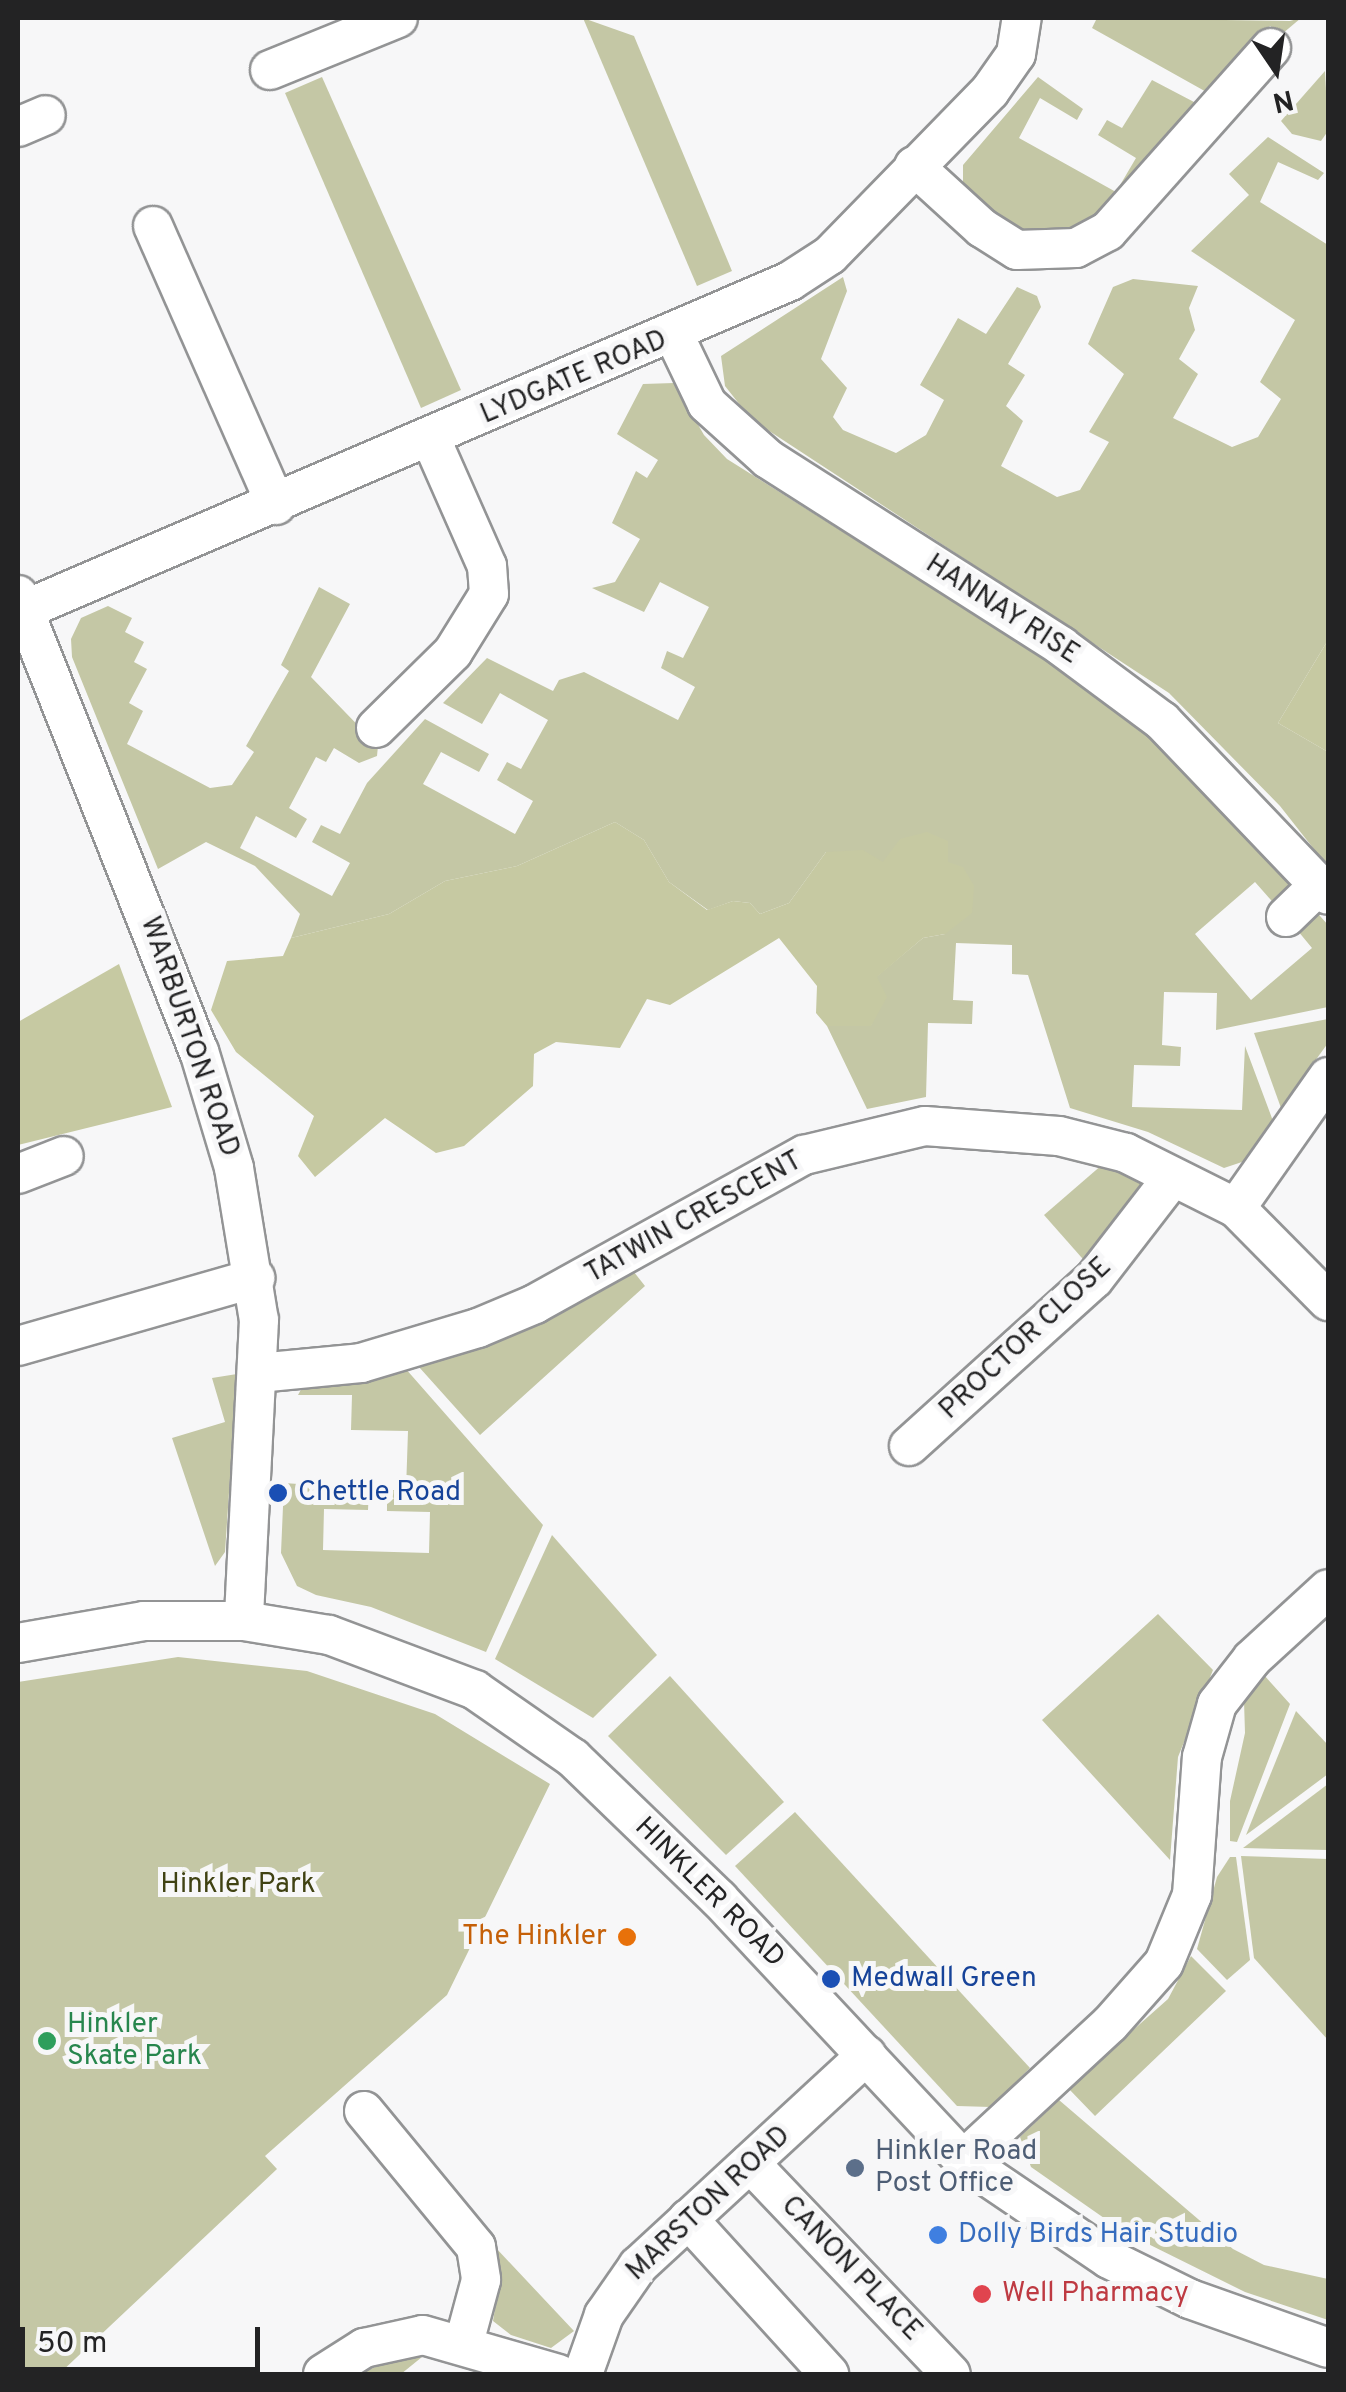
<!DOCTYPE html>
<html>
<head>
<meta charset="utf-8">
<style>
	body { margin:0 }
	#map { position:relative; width:1346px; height:2392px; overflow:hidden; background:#f7f7f8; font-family:Overpass,sans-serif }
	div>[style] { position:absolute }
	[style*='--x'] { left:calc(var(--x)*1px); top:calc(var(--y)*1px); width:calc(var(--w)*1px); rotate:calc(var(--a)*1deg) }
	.green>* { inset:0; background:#c4c7a5 }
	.forest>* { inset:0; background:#c6c9a2 }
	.roads { filter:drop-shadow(2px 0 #939495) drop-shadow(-2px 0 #939495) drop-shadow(0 2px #939495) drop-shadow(0 -2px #939495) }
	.minor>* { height:38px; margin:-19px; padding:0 19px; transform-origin:19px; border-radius:19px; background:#fff }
	.dots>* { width:28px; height:28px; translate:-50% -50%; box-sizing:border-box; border:5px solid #f7f7f8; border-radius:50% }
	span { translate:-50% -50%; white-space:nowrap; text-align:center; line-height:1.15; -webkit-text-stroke:10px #f7f7f8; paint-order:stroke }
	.street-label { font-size:28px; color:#232324 }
	.transit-label { font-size:28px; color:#164399 }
	.left { translate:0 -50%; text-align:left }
	.park-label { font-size:28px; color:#404213 }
	.food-label { font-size:28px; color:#c56008 }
	.right { translate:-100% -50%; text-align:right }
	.leisure-label { font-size:28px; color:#27864d }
	.service-label { font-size:28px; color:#4e5e75 }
	.shop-label { font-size:28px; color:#366cbe }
	.health-label { font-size:28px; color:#be3a42 }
	.frame { position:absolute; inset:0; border:20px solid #232324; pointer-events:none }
	.north { position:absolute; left:1226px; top:20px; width:100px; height:100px; -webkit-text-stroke:8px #f7f7f8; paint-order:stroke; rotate:167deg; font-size:28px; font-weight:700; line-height:40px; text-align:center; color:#232324 }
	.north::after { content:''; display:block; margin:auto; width:35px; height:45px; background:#232324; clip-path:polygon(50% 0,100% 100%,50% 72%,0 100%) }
	.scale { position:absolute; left:20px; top:2327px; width:240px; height:45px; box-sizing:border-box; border:5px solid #232324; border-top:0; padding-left:12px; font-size:30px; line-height:35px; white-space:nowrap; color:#232324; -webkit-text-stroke:8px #f7f7f8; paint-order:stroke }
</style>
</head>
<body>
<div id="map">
	<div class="green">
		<i style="clip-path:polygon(583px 18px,634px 36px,732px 271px,697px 286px)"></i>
		<i style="clip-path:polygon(1097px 18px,1290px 21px,1301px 18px,1282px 34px,1270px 26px,1210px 94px,1092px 28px)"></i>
		<i style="clip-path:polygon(1325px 71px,1328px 131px,1321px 141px,1292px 134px,1281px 121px)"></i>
		<i style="clip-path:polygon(322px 77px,461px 390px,421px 408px,285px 93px)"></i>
		<i style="clip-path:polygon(1038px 77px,1083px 109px,1077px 120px,1040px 98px,1019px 138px,1116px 192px,1136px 158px,1098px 135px,1107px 120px,1122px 128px,1152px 80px,1194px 102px,1199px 119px,1106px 225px,1027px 241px,963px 186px,963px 165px)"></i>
		<i style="clip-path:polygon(1268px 137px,1324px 173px,1318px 180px,1278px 162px,1260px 202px,1328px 245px,1328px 640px,1278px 723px,1328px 752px,1328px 867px,1280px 806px,1169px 693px,751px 419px,725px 386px,721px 356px,843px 277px,847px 291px,821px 359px,847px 388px,833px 417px,843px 430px,896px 453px,926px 435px,944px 400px,920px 385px,958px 318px,986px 334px,1017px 287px,1037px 296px,1041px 307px,1008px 364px,1025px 375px,1006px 406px,1023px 421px,1001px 466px,1057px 497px,1080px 490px,1109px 442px,1089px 432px,1124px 374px,1088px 344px,1113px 287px,1133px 279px,1198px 286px,1189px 308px,1195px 330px,1179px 359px,1198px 374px,1173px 418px,1232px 447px,1258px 437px,1281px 399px,1260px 382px,1295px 320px,1191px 251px,1249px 195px,1229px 174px)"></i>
		<i style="clip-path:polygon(674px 383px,704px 435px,727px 459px,1074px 677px,1150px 738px,1228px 814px,1297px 890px,1277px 907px,1255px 882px,1195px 934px,1251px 1000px,1312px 948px,1293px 925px,1313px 908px,1328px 925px,1328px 1007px,1216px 1030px,1217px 993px,1164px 992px,1162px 1045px,1181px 1047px,1180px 1066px,1134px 1065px,1132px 1107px,1242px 1110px,1245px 1046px,1273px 1121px,1248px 1160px,1224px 1168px,1148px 1132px,1070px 1108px,1028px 975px,1012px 974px,1012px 945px,956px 943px,953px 1000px,973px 1001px,972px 1024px,928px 1023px,926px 1097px,867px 1109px,827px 1026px,871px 1026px,876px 977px,923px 938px,945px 934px,884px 863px,826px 852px,789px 903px,760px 914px,750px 903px,733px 901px,708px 910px,669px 882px,644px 840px,615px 822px,517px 866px,445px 881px,389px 914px,291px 938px,300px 914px,255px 866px,206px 842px,158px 869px,72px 657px,71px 639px,81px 618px,108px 606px,132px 618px,125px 632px,144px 642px,134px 662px,147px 669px,129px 703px,143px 711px,127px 744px,210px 788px,232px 785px,254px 752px,246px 746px,289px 671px,281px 665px,319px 587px,350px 604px,311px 677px,378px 746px,377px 756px,359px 763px,334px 748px,326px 762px,316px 757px,289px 808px,307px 819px,296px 838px,256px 816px,240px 848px,332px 896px,350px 863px,312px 842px,321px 825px,340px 834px,367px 783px,425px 719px,489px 754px,479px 772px,441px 752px,423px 784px,515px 834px,533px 801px,497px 780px,507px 762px,521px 769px,548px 720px,500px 693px,482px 724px,443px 703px,487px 658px,553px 691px,559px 680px,584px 672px,678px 720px,695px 687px,661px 668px,667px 651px,683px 658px,709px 607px,660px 582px,644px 612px,592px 588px,615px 582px,640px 539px,612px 523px,636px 471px,647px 478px,658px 460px,617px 434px,643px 384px)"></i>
		<i style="clip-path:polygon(1328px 1019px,1328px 1043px,1281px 1108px,1254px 1033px)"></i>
		<i style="clip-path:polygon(1118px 1151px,1172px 1178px,1097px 1275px,1044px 1215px)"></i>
		<i style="clip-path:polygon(630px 1267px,645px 1286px,480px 1435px,419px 1367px,516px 1331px)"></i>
		<i style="clip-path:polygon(405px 1368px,543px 1525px,486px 1652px,371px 1607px,316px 1595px,297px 1586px,281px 1553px,284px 1483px,369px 1489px,368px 1510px,324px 1509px,323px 1550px,429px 1553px,430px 1512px,387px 1511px,387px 1490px,406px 1490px,408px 1431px,351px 1430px,352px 1395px,298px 1395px,304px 1384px)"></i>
		<i style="clip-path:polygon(237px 1374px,225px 1552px,215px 1566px,172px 1438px,225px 1422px,212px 1378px)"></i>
		<i style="clip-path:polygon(552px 1535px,657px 1655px,593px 1718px,495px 1659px)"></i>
		<i style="clip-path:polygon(1158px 1614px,1213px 1670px,1178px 1757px,1170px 1860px,1042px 1720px)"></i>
		<i style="clip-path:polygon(178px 1657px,307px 1671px,435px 1714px,550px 1784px,447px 1995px,265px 2156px,277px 2169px,59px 2374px,18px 2374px,18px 1682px)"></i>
		<i style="clip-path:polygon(1264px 1675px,1290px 1704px,1237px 1842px,1230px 1841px,1230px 1801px,1245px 1733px,1244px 1701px)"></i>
		<i style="clip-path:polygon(670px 1676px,784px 1802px,726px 1855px,608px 1736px)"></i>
		<i style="clip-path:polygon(1296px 1711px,1328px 1745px,1328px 1774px,1246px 1835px)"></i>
		<i style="clip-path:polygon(1328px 1784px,1328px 1850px,1243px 1848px)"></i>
		<i style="clip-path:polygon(795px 1812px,1030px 2068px,991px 2107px,957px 2106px,735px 1866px)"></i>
		<i style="clip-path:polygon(1241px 1856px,1328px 1859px,1328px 2040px,1254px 1958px)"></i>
		<i style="clip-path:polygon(1230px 1857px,1236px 1857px,1250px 1960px,1227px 1980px,1197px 1949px,1217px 1877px)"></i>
		<i style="clip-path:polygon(1191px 1956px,1226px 1991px,1095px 2116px,1068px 2088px,1168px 1999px)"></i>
		<i style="clip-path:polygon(1059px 2100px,1233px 2249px,1264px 2265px,1328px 2279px,1328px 2320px,1245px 2292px,1124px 2232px,1031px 2167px,1020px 2137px)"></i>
		<i style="clip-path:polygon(495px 2247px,574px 2331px,551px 2348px,511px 2335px,493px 2321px,500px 2278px)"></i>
		<i style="clip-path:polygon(422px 2357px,401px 2374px,358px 2374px,388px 2362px)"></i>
	</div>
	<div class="forest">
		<i style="clip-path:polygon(1328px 640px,1328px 752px,1278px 723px)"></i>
		<i style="clip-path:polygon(615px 822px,644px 840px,669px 882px,707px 910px,733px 901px,750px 903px,760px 914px,789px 903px,826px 852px,863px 850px,883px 862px,900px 839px,927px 832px,948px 841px,948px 862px,963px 867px,974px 886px,972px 913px,945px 934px,923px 938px,877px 977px,887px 997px,871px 1026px,827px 1026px,816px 1013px,817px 986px,779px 938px,670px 1005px,647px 999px,620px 1048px,556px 1042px,534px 1054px,533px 1086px,464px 1146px,436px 1153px,385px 1118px,315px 1177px,298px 1156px,314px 1116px,236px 1052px,211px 1010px,227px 961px,283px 956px,291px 938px,389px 914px,445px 881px,517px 866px)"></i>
		<i style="clip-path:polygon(119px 964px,172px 1107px,18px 1145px,18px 1022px)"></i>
	</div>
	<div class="roads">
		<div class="minor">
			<i style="--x:270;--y:70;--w:138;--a:-22.1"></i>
			<i style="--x:18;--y:127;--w:30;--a:-23"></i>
			<i style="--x:914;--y:166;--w:92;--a:42.4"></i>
			<i style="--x:982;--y:228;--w:41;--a:32.2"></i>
			<i style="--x:1017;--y:250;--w:59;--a:-1.9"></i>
			<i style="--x:1076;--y:248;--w:36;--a:-28"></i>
			<i style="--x:1108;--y:231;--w:245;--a:-48.3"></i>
			<i style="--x:153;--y:226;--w:305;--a:66.2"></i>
			<i style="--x:674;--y:335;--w:76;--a:64.4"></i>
			<i style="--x:707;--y:404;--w:82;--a:42"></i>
			<i style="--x:768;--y:459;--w:348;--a:32.5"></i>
			<i style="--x:1061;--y:646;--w:126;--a:36.6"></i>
			<i style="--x:1162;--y:721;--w:240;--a:46.3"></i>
			<i style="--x:18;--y:595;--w:491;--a:68.4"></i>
			<i style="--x:199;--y:1051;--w:122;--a:73.3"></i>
			<i style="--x:234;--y:1168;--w:154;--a:80.7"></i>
			<i style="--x:259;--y:1320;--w:301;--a:92.9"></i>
			<i style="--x:24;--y:610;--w:834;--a:-23.24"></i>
			<i style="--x:790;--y:281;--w:48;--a:-33"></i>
			<i style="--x:830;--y:255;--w:229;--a:-45.7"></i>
			<i style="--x:990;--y:91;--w:45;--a:-54.9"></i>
			<i style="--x:1016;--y:54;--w:36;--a:-81"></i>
			<i style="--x:376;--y:728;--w:108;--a:-44.6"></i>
			<i style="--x:453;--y:652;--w:68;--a:-58.2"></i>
			<i style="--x:489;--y:594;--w:28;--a:-94"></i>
			<i style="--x:487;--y:566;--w:139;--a:-113.8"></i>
			<i style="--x:1286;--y:917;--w:46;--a:-44.1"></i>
			<i style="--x:18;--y:1174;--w:49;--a:-21.4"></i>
			<i style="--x:1236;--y:1208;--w:160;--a:-54.9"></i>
			<i style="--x:18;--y:1346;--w:247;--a:-16"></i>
			<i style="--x:258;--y:1373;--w:103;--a:-5.5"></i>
			<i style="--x:361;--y:1363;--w:122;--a:-16.7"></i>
			<i style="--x:478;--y:1328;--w:62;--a:-22.8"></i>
			<i style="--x:535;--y:1304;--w:308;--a:-29"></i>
			<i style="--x:804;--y:1155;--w:124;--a:-13.5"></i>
			<i style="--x:925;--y:1126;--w:134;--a:4.3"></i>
			<i style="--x:1059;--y:1136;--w:69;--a:14.2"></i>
			<i style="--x:1126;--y:1153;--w:123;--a:26.6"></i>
			<i style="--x:1236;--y:1208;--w:131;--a:45.3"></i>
			<i style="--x:909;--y:1446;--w:249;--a:-42.1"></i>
			<i style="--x:1094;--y:1279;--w:128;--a:-52.3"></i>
			<i style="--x:18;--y:1643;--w:128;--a:-9.9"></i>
			<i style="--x:144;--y:1621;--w:100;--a:0"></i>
			<i style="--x:244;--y:1621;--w:86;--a:9.4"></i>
			<i style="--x:329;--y:1635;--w:156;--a:20.6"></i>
			<i style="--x:475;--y:1690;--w:119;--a:34.8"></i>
			<i style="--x:573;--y:1758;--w:203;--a:44"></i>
			<i style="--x:719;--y:1899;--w:357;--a:46.9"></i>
			<i style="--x:963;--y:2160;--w:176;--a:34.1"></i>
			<i style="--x:1109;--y:2259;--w:90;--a:26.3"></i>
			<i style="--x:1190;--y:2299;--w:146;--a:19.5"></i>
			<i style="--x:364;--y:2111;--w:176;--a:50.5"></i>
			<i style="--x:476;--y:2247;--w:33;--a:81"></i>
			<i style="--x:481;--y:2280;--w:65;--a:105.1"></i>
			<i style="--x:963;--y:2160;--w:200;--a:-42.8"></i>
			<i style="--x:1110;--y:2024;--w:81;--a:-48.5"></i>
			<i style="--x:1164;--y:1963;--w:74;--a:-67.6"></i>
			<i style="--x:1192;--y:1895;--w:138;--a:-85.9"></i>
			<i style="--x:1202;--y:1757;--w:55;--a:-74.2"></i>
			<i style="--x:1217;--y:1704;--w:57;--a:-52.1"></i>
			<i style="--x:1252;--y:1659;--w:103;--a:-42.6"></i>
			<i style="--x:750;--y:2163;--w:291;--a:46.4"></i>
			<i style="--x:688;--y:2219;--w:210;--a:47.7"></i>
			<i style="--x:323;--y:2374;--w:49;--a:-32.4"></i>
			<i style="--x:364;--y:2348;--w:60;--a:-12.4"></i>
			<i style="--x:423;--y:2335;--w:141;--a:16.1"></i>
			<i style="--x:583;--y:2374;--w:63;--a:-70.4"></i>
			<i style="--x:604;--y:2315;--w:60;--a:-55.2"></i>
			<i style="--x:638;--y:2266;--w:311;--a:-42.7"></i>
		</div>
	</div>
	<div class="dots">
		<i style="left:278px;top:1493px;background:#1a4fb4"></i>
		<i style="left:627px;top:1937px;background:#e8710a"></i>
		<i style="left:831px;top:1979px;background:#1a4fb4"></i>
		<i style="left:47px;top:2041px;background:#2e9e5b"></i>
		<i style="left:855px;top:2168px;background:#5c6f8a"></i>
		<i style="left:938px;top:2235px;background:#3f7fe0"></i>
		<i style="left:982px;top:2294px;background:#e0444e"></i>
	</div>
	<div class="street-label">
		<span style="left:574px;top:378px;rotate:-23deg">LYDGATE ROAD</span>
		<span style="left:1002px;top:610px;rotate:33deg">HANNAY RISE</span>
		<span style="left:189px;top:1037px;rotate:71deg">WARBURTON ROAD</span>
		<span style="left:694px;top:1218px;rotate:-29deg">TATWIN CRESCENT</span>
		<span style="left:1026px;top:1339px;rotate:-43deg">PROCTOR CLOSE</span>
		<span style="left:709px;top:1893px;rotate:45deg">HINKLER ROAD</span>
		<span style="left:709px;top:2204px;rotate:-43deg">MARSTON ROAD</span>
		<span style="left:851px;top:2269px;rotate:46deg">CANON PLACE</span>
	</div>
	<div class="transit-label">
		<span class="left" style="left:298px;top:1493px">Chettle Road</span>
		<span class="left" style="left:851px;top:1979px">Medwall Green</span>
	</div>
	<div class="park-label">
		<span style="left:238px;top:1885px">Hinkler Park</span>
	</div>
	<div class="food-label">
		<span class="right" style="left:607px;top:1937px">The Hinkler</span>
	</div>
	<div class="leisure-label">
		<span class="left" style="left:67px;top:2041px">Hinkler<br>Skate Park</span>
	</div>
	<div class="service-label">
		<span class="left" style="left:875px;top:2168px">Hinkler Road<br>Post Office</span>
	</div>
	<div class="shop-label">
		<span class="left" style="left:958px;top:2235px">Dolly Birds Hair Studio</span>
	</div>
	<div class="health-label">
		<span class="left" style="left:1002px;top:2294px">Well Pharmacy</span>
	</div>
	<div class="frame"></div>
	<div class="north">N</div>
	<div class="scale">50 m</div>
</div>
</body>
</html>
